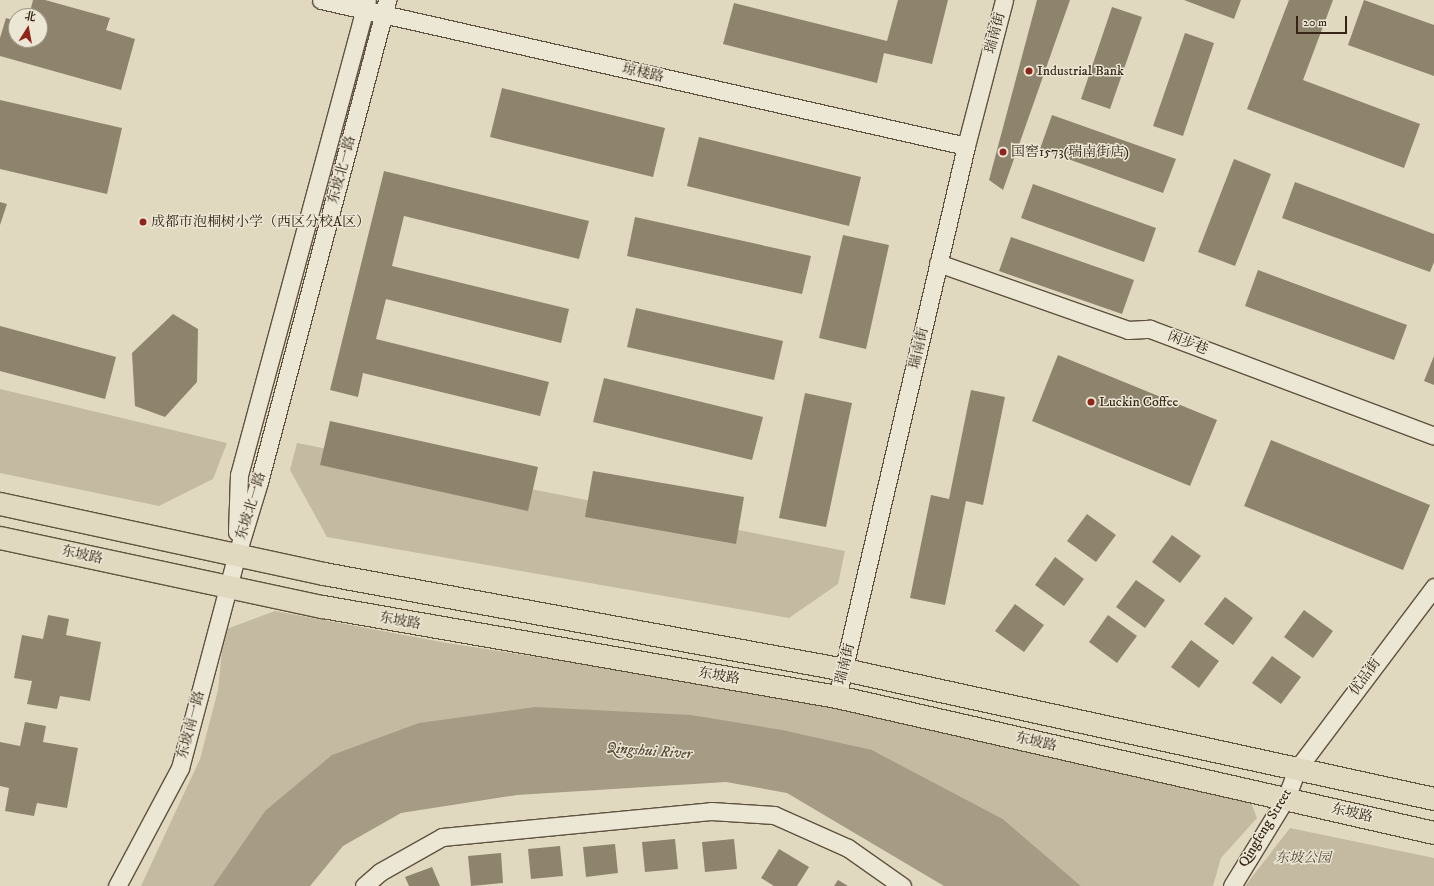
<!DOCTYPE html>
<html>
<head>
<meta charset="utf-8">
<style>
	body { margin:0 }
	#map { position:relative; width:1434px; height:886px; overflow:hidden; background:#e1d9bf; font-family:"IM FELL DW Pica","Noto Serif SC",serif }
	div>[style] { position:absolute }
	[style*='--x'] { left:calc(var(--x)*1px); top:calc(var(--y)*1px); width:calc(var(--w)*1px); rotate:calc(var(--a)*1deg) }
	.green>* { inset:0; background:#c4baa2 }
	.water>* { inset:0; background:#a69c85 }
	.building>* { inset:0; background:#8e836d }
	.roads { filter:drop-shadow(1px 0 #5f523f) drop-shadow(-1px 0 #5f523f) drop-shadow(0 1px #5f523f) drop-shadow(0 -1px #5f523f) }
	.minor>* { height:17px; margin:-8.5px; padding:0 8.5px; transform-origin:8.5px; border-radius:8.5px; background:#ece6d5 }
	.major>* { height:22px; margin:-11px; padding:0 11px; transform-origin:11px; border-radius:11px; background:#e1d9bf }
	.dots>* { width:11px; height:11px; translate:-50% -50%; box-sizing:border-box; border:2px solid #ece6d5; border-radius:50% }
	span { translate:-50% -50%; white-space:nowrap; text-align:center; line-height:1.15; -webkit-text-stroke:3px #ece6d5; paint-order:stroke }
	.street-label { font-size:14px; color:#342514 }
	.poi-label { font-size:14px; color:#342514 }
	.left { translate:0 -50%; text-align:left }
	.park-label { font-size:14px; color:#584a38; font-style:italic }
	.water-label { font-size:15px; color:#564936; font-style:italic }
	.north { position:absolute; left:8px; top:8px; width:40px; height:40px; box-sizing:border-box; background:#ece6d5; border:1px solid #a29988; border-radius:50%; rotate:11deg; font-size:11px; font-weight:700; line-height:16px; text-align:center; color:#342514 }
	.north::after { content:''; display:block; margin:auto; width:14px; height:18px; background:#8f2418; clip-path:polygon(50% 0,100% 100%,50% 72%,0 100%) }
	.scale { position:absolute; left:1296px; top:16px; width:51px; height:18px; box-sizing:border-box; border:2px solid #342514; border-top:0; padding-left:5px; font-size:12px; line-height:14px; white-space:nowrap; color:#342514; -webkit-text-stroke:3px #ece6d5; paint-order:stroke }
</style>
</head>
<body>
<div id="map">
	<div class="green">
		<i style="clip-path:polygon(0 389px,227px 443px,213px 479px,159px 506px,0 473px)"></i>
		<i style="clip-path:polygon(297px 443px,845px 551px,838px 584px,789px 618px,327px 537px,290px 470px)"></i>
		<i style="clip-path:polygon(275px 611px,447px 643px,750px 690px,1249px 797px,1257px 818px,1221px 858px,1213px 886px,1081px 886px,1003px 819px,872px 750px,265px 811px,213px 886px,141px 886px,200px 759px,218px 690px,224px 630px)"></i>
		<i style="clip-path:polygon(1290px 828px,1434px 858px,1434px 886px,1245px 886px)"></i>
	</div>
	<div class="water">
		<i style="clip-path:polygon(535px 707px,691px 715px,782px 730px,872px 750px,1003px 819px,1081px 886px,944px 886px,787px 793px,726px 782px,517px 795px,401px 813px,343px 846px,310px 886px,213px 886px,265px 811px,332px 755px,419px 723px)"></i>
	</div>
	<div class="building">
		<i style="clip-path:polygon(33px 0,45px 0,110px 18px,106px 30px,135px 39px,121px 90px,0 56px,0 38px,6px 18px,16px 21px,16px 40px,40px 40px,40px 16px,29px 16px)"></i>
		<i style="clip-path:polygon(898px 0,948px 0,932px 64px,884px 53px,877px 83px,723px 44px,734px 3px,887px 41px)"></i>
		<i style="clip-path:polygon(1037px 0,1070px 0,1003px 190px,989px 180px)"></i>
		<i style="clip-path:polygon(1184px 0,1241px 0,1234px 19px)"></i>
		<i style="clip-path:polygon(1289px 0,1333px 0,1303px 80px,1420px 124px,1404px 168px,1247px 109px)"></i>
		<i style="clip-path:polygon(1364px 0,1434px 25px,1434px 76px,1348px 45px)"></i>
		<i style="clip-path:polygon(1112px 7px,1142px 17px,1110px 109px,1081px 99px)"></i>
		<i style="clip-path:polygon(1185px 33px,1214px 43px,1183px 136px,1153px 126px)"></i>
		<i style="clip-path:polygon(502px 88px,665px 128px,653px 177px,490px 137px)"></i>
		<i style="clip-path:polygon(0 100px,122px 128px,107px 194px,0 169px)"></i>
		<i style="clip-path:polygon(1052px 115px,1176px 159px,1163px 193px,1040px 149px)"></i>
		<i style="clip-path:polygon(699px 137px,861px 177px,849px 226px,687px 186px)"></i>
		<i style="clip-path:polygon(1234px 159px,1271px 174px,1235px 266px,1198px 252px)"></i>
		<i style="clip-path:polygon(384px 171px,589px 221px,579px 259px,404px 216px,392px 266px,569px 309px,561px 343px,386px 299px,376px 339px,549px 382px,540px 416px,363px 373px,358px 397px,330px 390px)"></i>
		<i style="clip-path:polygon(1295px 182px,1434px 234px,1434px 262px,1430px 272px,1282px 218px)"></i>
		<i style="clip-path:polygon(1033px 184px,1156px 228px,1144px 262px,1021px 218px)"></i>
		<i style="clip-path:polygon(0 202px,7px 204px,0 225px)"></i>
		<i style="clip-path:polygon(635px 217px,811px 256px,802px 294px,627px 256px)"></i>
		<i style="clip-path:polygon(843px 235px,889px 245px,866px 349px,819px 338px)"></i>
		<i style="clip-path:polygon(1011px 237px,1134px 280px,1122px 314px,999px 271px)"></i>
		<i style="clip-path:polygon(1258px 270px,1407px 325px,1394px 360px,1245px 306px)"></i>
		<i style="clip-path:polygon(636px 308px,783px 341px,774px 380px,627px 347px)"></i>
		<i style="clip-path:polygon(173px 314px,198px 329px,197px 382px,165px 417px,135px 406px,132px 353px)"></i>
		<i style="clip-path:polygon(0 326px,116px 357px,105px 399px,0 371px)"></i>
		<i style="clip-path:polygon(1058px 355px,1217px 420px,1190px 486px,1032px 421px)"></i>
		<i style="clip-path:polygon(1434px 356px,1434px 385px,1424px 381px)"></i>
		<i style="clip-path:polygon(604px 378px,763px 417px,752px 460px,593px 422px)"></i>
		<i style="clip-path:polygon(971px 390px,1005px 397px,983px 505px,966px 501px,945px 605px,910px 598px,931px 495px,949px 499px)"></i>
		<i style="clip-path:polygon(805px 393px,852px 403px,826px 527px,779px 518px)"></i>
		<i style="clip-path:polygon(330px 421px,538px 467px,528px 511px,320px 465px)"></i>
		<i style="clip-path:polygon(1271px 440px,1430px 505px,1403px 570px,1244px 506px)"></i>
		<i style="clip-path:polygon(593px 471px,744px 497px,736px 544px,585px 517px)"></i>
		<i style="clip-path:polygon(1087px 514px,1116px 535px,1096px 562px,1067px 541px)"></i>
		<i style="clip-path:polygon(1172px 535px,1201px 556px,1180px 583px,1152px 562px)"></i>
		<i style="clip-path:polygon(1055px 557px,1084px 579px,1064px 606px,1035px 585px)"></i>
		<i style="clip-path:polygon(1136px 580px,1165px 600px,1145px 628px,1116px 607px)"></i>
		<i style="clip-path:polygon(1225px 597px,1253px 618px,1233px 645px,1204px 624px)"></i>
		<i style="clip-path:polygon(1015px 604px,1044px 625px,1024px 652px,995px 631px)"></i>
		<i style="clip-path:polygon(1304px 610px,1333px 631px,1313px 658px,1284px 637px)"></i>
		<i style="clip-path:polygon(48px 615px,69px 619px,66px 635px,101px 642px,90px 701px,60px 696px,57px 709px,27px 704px,32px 681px,14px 678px,22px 635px,43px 639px)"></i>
		<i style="clip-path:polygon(1108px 615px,1137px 636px,1117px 663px,1089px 642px)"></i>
		<i style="clip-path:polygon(1191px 640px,1219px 661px,1199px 688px,1171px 667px)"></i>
		<i style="clip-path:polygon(1272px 656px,1301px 677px,1281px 704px,1252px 683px)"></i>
		<i style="clip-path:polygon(25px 722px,46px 726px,43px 742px,78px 748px,67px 808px,37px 803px,34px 816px,5px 811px,9px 788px,0 786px,0 742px,20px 746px)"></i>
		<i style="clip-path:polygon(675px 839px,678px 869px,645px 872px,642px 842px)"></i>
		<i style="clip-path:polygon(734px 839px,737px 869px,705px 872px,702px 842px)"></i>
		<i style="clip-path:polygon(615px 844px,618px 873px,586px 877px,583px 847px)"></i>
		<i style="clip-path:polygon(560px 846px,563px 876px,531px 879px,528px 849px)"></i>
		<i style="clip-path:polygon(779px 849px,809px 867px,797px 886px,774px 886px,761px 878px)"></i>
		<i style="clip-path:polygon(501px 853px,503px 883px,471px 886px,468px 856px)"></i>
		<i style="clip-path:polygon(432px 867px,440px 886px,409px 886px,405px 877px)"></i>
		<i style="clip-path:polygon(838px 880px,848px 886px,834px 886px)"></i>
	</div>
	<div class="roads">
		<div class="minor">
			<i style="--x:321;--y:0;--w:661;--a:12.75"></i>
			<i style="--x:938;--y:263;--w:201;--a:19.4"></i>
			<i style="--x:1128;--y:330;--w:22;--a:-3"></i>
			<i style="--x:1150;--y:329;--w:303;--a:20.6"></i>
			<i style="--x:237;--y:532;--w:57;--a:-88"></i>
			<i style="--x:239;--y:475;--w:491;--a:-74.9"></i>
			<i style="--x:837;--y:697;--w:566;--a:-76.82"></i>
			<i style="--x:966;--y:146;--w:151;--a:-75.4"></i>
			<i style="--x:117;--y:886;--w:134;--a:-61.9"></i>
			<i style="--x:180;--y:768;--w:221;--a:-75.1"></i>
			<i style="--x:237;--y:554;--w:75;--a:-73"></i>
			<i style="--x:259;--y:482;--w:499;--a:-75.1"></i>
			<i style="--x:364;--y:886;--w:21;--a:-41"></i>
			<i style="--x:380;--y:872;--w:71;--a:-29.4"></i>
			<i style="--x:442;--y:837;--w:270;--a:-5.5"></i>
			<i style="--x:711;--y:811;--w:63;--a:3.6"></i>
			<i style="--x:774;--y:815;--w:81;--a:24"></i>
			<i style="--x:848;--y:848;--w:66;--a:35.1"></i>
			<i style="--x:1232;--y:886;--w:103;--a:-58.5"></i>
			<i style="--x:1286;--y:798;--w:31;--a:-69"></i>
			<i style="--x:1297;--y:769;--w:228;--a:-53"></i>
		</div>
		<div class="major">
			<i style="--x:0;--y:504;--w:331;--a:12.2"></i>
			<i style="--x:324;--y:574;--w:530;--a:10.44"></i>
			<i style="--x:845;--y:670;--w:603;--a:12.35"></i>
			<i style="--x:0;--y:538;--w:330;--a:12.1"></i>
			<i style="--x:323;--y:607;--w:522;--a:9.93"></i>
			<i style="--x:837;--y:697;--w:612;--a:12.83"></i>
		</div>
	</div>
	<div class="dots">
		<i style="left:1029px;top:71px;background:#8f2418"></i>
		<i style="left:1003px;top:152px;background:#8f2418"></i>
		<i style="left:143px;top:222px;background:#8f2418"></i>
		<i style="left:1091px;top:402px;background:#8f2418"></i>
	</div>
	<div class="street-label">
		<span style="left:995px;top:33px;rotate:-75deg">瑞南街</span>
		<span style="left:643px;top:73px;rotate:13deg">琼楼路</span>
		<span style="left:342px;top:170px;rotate:-75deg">东坡北一路</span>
		<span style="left:1188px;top:343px;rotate:21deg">闲步巷</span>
		<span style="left:919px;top:348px;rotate:-77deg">瑞南街</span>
		<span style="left:251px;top:506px;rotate:-73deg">东坡北一路</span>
		<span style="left:82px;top:555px;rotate:12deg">东坡路</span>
		<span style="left:400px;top:621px;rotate:10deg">东坡路</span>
		<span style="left:845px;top:664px;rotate:-76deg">瑞南街</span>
		<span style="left:719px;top:676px;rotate:10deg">东坡路</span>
		<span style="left:1365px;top:677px;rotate:-54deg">优品街</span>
		<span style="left:191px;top:725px;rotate:-75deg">东坡南一路</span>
		<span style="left:1036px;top:742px;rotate:13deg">东坡路</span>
		<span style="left:1352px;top:813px;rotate:13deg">东坡路</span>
		<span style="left:1265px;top:828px;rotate:-59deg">Qingfeng Street</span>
	</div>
	<div class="poi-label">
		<span class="left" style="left:1037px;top:71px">Industrial Bank</span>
		<span class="left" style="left:1011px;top:152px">国窖1573(瑞南街店)</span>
		<span class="left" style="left:151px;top:222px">成都市泡桐树小学（西区分校A区）</span>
		<span class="left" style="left:1099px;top:402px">Luckin Coffee</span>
	</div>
	<div class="park-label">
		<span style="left:1303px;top:858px">东坡公园</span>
	</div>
	<div class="water-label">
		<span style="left:649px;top:751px;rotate:4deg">Qingshui River</span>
	</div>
	<div class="north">北</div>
	<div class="scale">20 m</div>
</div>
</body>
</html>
